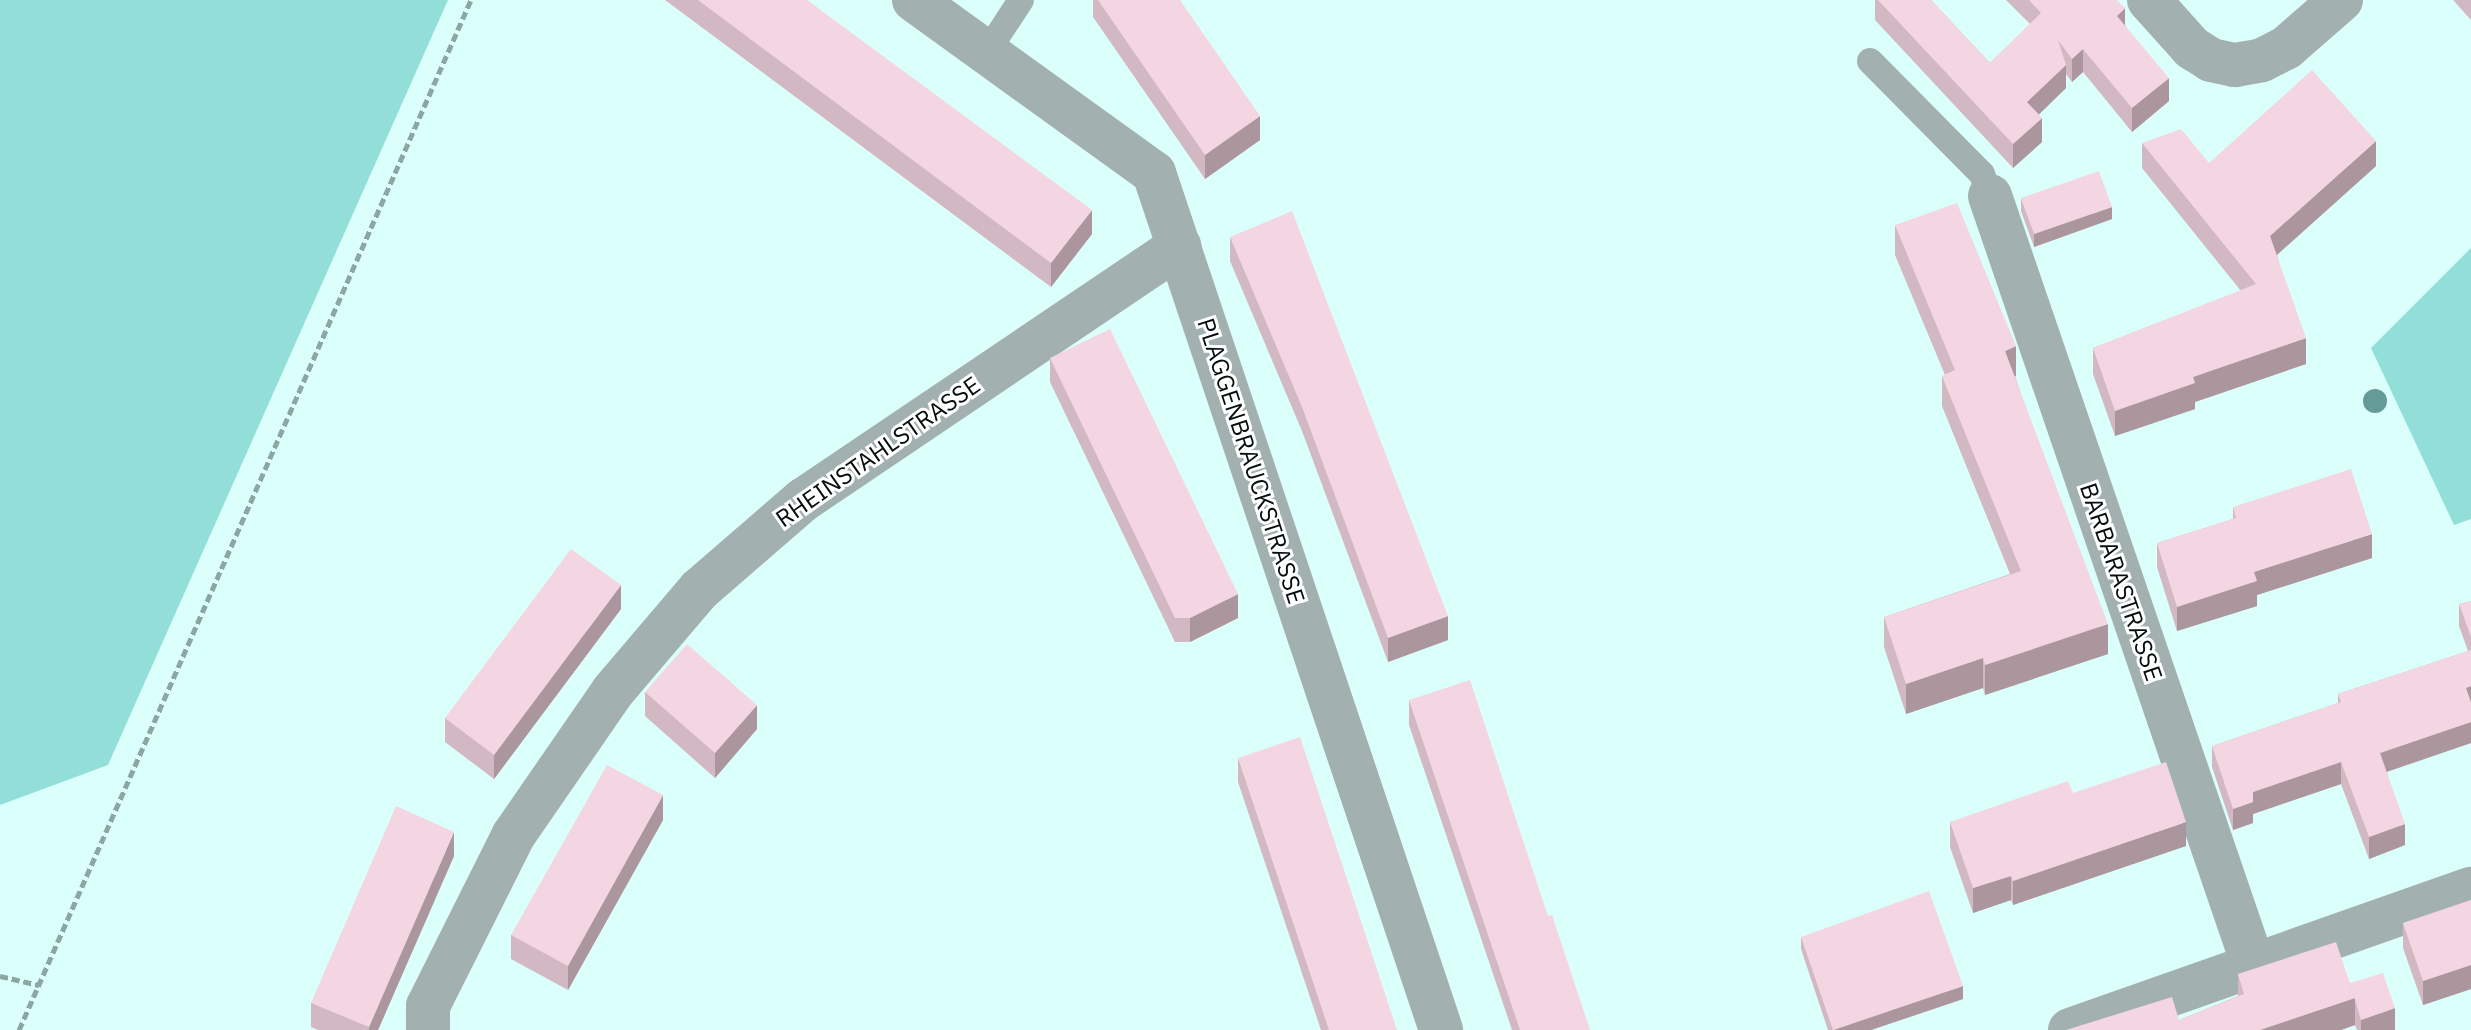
<!DOCTYPE html>
<html>
<head>
<meta charset="utf-8">
<style>
	body { margin:0 }
	#map { position:relative; width:2471px; height:1030px; overflow:hidden; background:#dbfffb; font-family:"IBM Plex Sans",sans-serif }
	div>[style] { position:absolute }
	[style*='--x'] { left:calc(var(--x)*1px); top:calc(var(--y)*1px); width:calc(var(--w)*1px); rotate:calc(var(--a)*1deg) }
	.green>* { inset:0; background:#92dfd9 }
	.path>* { height:5px; margin-top:-2.5px; transform-origin:0; background:repeating-linear-gradient(90deg,#8ba6a3 0 8px,transparent 0 12px) }
	.lane>* { height:26px; margin:-13px; padding:0 13px; transform-origin:13px; border-radius:13px; background:#a2b1af }
	.street>* { height:44px; margin:-22px; padding:0 22px; transform-origin:22px; border-radius:22px; background:#a2b1af }
	.trees>* { width:24px; height:24px; margin:-12px; border-radius:50%; background:#659b97 }
	.wall>* { inset:0; background:#d2b8c2 }
	.shaded-wall>* { inset:0; background:#ab969e }
	.building>* { inset:0; background:#f4d6e2 }
	span { translate:-50% -50%; white-space:nowrap; text-align:center; line-height:1.15; -webkit-text-stroke:6px #fff; paint-order:stroke }
	.street-label { font-size:24px; color:#030e0d }
</style>
</head>
<body>
<div id="map">
	<div class="green">
		<i style="clip-path:polygon(0 0,448px 0,108px 765px,0 805px)"></i>
		<i style="clip-path:polygon(2471px 248px,2471px 519px,2454px 525px,2371px 348px)"></i>
	</div>
	<div class="path">
		<i style="--x:0;--y:976;--w:40;--a:13"></i>
		<i style="--x:19;--y:1030;--w:1125;--a:-66.31"></i>
	</div>
	<div class="lane">
		<i style="--x:987;--y:52;--w:62;--a:-56.8"></i>
		<i style="--x:1870;--y:61;--w:159;--a:45.3"></i>
		<i style="--x:1982;--y:174;--w:23;--a:70"></i>
	</div>
	<div class="street">
		<i style="--x:914;--y:0;--w:296;--a:35.8"></i>
		<i style="--x:1154;--y:173;--w:904;--a:71.48"></i>
		<i style="--x:2149;--y:0;--w:64;--a:48.1"></i>
		<i style="--x:2192;--y:48;--w:22;--a:32"></i>
		<i style="--x:2211;--y:60;--w:25;--a:12"></i>
		<i style="--x:2235;--y:65;--w:27;--a:-10"></i>
		<i style="--x:2262;--y:60;--w:27;--a:-27"></i>
		<i style="--x:2286;--y:48;--w:73;--a:-41.1"></i>
		<i style="--x:1990;--y:196;--w:815;--a:71.1"></i>
		<i style="--x:428;--y:1030;--w:24;--a:-90"></i>
		<i style="--x:428;--y:1006;--w:190;--a:-63.4"></i>
		<i style="--x:513;--y:836;--w:176;--a:-55.4"></i>
		<i style="--x:613;--y:691;--w:133;--a:-49.6"></i>
		<i style="--x:699;--y:590;--w:138;--a:-40.9"></i>
		<i style="--x:803;--y:500;--w:454;--a:-34"></i>
		<i style="--x:2070;--y:1030;--w:425;--a:-19.4"></i>
	</div>
	<div class="trees">
		<i style="left:2375px;top:401px"></i>
	</div>
	<div class="wall">
		<i style="clip-path:polygon(665px 0,807px 0,1092px 234px,1051px 287px)"></i>
		<i style="clip-path:polygon(1093px 0,1180px 0,1260px 140px,1205px 179px,1093px 17px)"></i>
		<i style="clip-path:polygon(1875px 0,1931px 0,1990px 63px,2030px 24px,2006px 0,2117px 0,2125px 25px,2169px 101px,2132px 132px,2083px 72px,2072px 82px,2066px 74px,2066px 88px,2038px 115px,2042px 142px,2013px 168px,1875px 20px)"></i>
		<i style="clip-path:polygon(2453px 0,2471px 0,2471px 20px)"></i>
		<i style="clip-path:polygon(2142px 143px,2209px 163px,2376px 166px,2277px 255px,2306px 364px,2195px 402px,2195px 409px,2115px 436px,2093px 374px,2093px 348px,2241px 291px,2142px 168px)"></i>
		<i style="clip-path:polygon(2021px 198px,2112px 219px,2034px 247px,2021px 211px)"></i>
		<i style="clip-path:polygon(1895px 225px,2016px 376px,2015px 376px,2108px 654px,1985px 695px,1983px 688px,1906px 714px,1884px 647px,1884px 617px,2010px 574px,1942px 406px,1942px 376px,1945px 375px,1895px 255px)"></i>
		<i style="clip-path:polygon(1230px 237px,1448px 640px,1388px 662px,1302px 431px,1230px 261px)"></i>
		<i style="clip-path:polygon(1050px 358px,1238px 618px,1190px 642px,1175px 642px,1050px 382px)"></i>
		<i style="clip-path:polygon(2233px 507px,2372px 558px,2257px 595px,2257px 606px,2177px 631px,2157px 567px,2157px 543px,2233px 519px)"></i>
		<i style="clip-path:polygon(2471px 601px,2471px 743px,2387px 772px,2405px 845px,2369px 859px,2341px 784px,2253px 814px,2253px 823px,2233px 830px,2212px 767px,2212px 746px,2338px 703px,2338px 694px,2468px 651px,2459px 626px,2459px 604px)"></i>
		<i style="clip-path:polygon(621px 609px,494px 779px,445px 742px,445px 718px)"></i>
		<i style="clip-path:polygon(645px 692px,757px 729px,715px 778px,645px 716px)"></i>
		<i style="clip-path:polygon(1409px 700px,1548px 916px,1590px 1030px,1512px 1030px,1409px 725px)"></i>
		<i style="clip-path:polygon(1238px 758px,1397px 1030px,1321px 1030px,1238px 782px)"></i>
		<i style="clip-path:polygon(2073px 793px,2186px 846px,2013px 905px,2011px 900px,1973px 913px,1950px 847px,1950px 822px)"></i>
		<i style="clip-path:polygon(663px 820px,568px 990px,511px 959px,511px 935px)"></i>
		<i style="clip-path:polygon(454px 856px,378px 1030px,318px 1030px,311px 1027px,311px 1003px)"></i>
		<i style="clip-path:polygon(2471px 900px,2471px 989px,2423px 1005px,2403px 948px,2403px 923px)"></i>
		<i style="clip-path:polygon(1801px 937px,1963px 999px,1871px 1030px,1828px 1030px,1801px 949px)"></i>
		<i style="clip-path:polygon(2238px 974px,2350px 983px,2395px 1030px,2357px 1030px,2355px 1025px,2341px 1030px,2066px 1030px,2179px 1020px,2238px 996px)"></i>
	</div>
	<div class="shaded-wall">
		<i style="clip-path:polygon(2125px 8px,2125px 32px,2117px 16px)"></i>
		<i style="clip-path:polygon(2083px 49px,2083px 72px,2072px 82px,2072px 59px)"></i>
		<i style="clip-path:polygon(2066px 65px,2066px 88px,2027px 126px,2027px 102px)"></i>
		<i style="clip-path:polygon(2169px 78px,2169px 101px,2132px 132px,2132px 108px)"></i>
		<i style="clip-path:polygon(1260px 116px,1260px 140px,1205px 179px,1205px 155px)"></i>
		<i style="clip-path:polygon(2042px 118px,2042px 142px,2013px 168px,2013px 144px)"></i>
		<i style="clip-path:polygon(2376px 141px,2376px 166px,2270px 261px,2270px 236px)"></i>
		<i style="clip-path:polygon(2112px 207px,2112px 219px,2034px 247px,2034px 234px)"></i>
		<i style="clip-path:polygon(1092px 210px,1092px 234px,1051px 287px,1051px 263px)"></i>
		<i style="clip-path:polygon(2306px 338px,2306px 364px,2195px 402px,2195px 409px,2115px 436px,2115px 411px,2193px 377px)"></i>
		<i style="clip-path:polygon(2016px 346px,2016px 376px,2005px 381px,2005px 351px)"></i>
		<i style="clip-path:polygon(2372px 534px,2372px 558px,2257px 595px,2257px 606px,2177px 631px,2177px 607px,2254px 572px)"></i>
		<i style="clip-path:polygon(621px 585px,621px 609px,494px 779px,494px 755px)"></i>
		<i style="clip-path:polygon(1238px 594px,1238px 618px,1190px 642px,1190px 618px)"></i>
		<i style="clip-path:polygon(1448px 616px,1448px 640px,1388px 662px,1388px 638px)"></i>
		<i style="clip-path:polygon(2108px 624px,2108px 654px,1985px 695px,1985px 665px)"></i>
		<i style="clip-path:polygon(1983px 658px,1983px 688px,1906px 714px,1906px 684px)"></i>
		<i style="clip-path:polygon(2471px 686px,2471px 707px,2466px 688px)"></i>
		<i style="clip-path:polygon(757px 705px,757px 729px,715px 778px,715px 753px)"></i>
		<i style="clip-path:polygon(2471px 722px,2471px 743px,2380px 774px,2380px 753px)"></i>
		<i style="clip-path:polygon(2341px 762px,2341px 784px,2253px 814px,2253px 792px)"></i>
		<i style="clip-path:polygon(663px 795px,663px 820px,568px 990px,568px 966px)"></i>
		<i style="clip-path:polygon(2253px 802px,2253px 823px,2233px 830px,2233px 809px)"></i>
		<i style="clip-path:polygon(2186px 822px,2186px 846px,2013px 905px,2013px 881px)"></i>
		<i style="clip-path:polygon(2405px 824px,2405px 845px,2369px 859px,2369px 837px)"></i>
		<i style="clip-path:polygon(454px 832px,454px 856px,378px 1030px,369px 1030px,369px 1027px)"></i>
		<i style="clip-path:polygon(2011px 876px,2011px 900px,1973px 913px,1973px 888px)"></i>
		<i style="clip-path:polygon(2471px 965px,2471px 989px,2423px 1005px,2423px 981px)"></i>
		<i style="clip-path:polygon(1963px 986px,1963px 999px,1871px 1030px,1834px 1030px)"></i>
		<i style="clip-path:polygon(2355px 998px,2355px 1025px,2341px 1030px,2260px 1030px)"></i>
		<i style="clip-path:polygon(2395px 1008px,2395px 1030px,2361px 1030px,2361px 1020px)"></i>
	</div>
	<div class="building">
		<i style="clip-path:polygon(698px 0,807px 0,1092px 210px,1051px 263px)"></i>
		<i style="clip-path:polygon(1098px 0,1180px 0,1260px 116px,1205px 155px)"></i>
		<i style="clip-path:polygon(1878px 0,1931px 0,1990px 63px,2041px 13px,2029px 0,2117px 0,2125px 8px,2117px 16px,2169px 78px,2132px 108px,2083px 49px,2072px 59px,2058px 40px,2066px 65px,2027px 102px,2042px 118px,2013px 144px)"></i>
		<i style="clip-path:polygon(2312px 70px,2376px 141px,2270px 236px,2306px 338px,2193px 377px,2195px 383px,2115px 411px,2093px 348px,2256px 284px,2142px 143px,2181px 129px,2209px 163px)"></i>
		<i style="clip-path:polygon(2099px 171px,2112px 207px,2034px 234px,2021px 198px)"></i>
		<i style="clip-path:polygon(1957px 203px,2016px 346px,2005px 351px,2108px 624px,1985px 665px,1983px 658px,1906px 684px,1884px 617px,2021px 571px,1942px 376px,1955px 370px,1895px 225px)"></i>
		<i style="clip-path:polygon(1292px 211px,1448px 616px,1388px 638px,1302px 407px,1230px 237px)"></i>
		<i style="clip-path:polygon(1110px 329px,1238px 594px,1190px 618px,1175px 618px,1050px 358px)"></i>
		<i style="clip-path:polygon(2351px 469px,2372px 534px,2254px 572px,2257px 581px,2177px 607px,2157px 543px,2236px 518px,2233px 507px)"></i>
		<i style="clip-path:polygon(571px 549px,621px 585px,494px 755px,445px 718px)"></i>
		<i style="clip-path:polygon(2471px 601px,2471px 637px,2459px 604px)"></i>
		<i style="clip-path:polygon(687px 644px,757px 705px,715px 753px,645px 692px)"></i>
		<i style="clip-path:polygon(2471px 650px,2471px 686px,2466px 688px,2471px 702px,2471px 722px,2380px 753px,2405px 824px,2369px 837px,2341px 762px,2253px 792px,2253px 802px,2233px 809px,2212px 746px,2341px 702px,2338px 694px)"></i>
		<i style="clip-path:polygon(1470px 680px,1548px 916px,1552px 915px,1590px 1030px,1520px 1030px,1409px 700px)"></i>
		<i style="clip-path:polygon(1300px 737px,1397px 1030px,1329px 1030px,1238px 758px)"></i>
		<i style="clip-path:polygon(2166px 762px,2186px 822px,2013px 881px,2011px 876px,1973px 888px,1950px 822px,2068px 781px,2073px 793px)"></i>
		<i style="clip-path:polygon(607px 765px,663px 795px,568px 966px,511px 935px)"></i>
		<i style="clip-path:polygon(396px 806px,454px 832px,369px 1027px,311px 1003px)"></i>
		<i style="clip-path:polygon(1929px 891px,1963px 986px,1833px 1030px,1801px 937px)"></i>
		<i style="clip-path:polygon(2471px 900px,2471px 965px,2423px 981px,2403px 923px)"></i>
		<i style="clip-path:polygon(2336px 942px,2355px 998px,2260px 1030px,2066px 1030px,2172px 997px,2179px 1020px,2244px 994px,2238px 974px)"></i>
		<i style="clip-path:polygon(2383px 973px,2395px 1008px,2361px 1020px,2350px 983px)"></i>
	</div>
	<div class="street-label">
		<span style="left:878px;top:452px;rotate:-35deg">RHEINSTAHLSTRASSE</span>
		<span style="left:1251px;top:461px;rotate:72deg">PLAGGENBRAUCKSTRASSE</span>
		<span style="left:2121px;top:582px;rotate:71deg">BARBARASTRASSE</span>
	</div>
</div>
</body>
</html>
